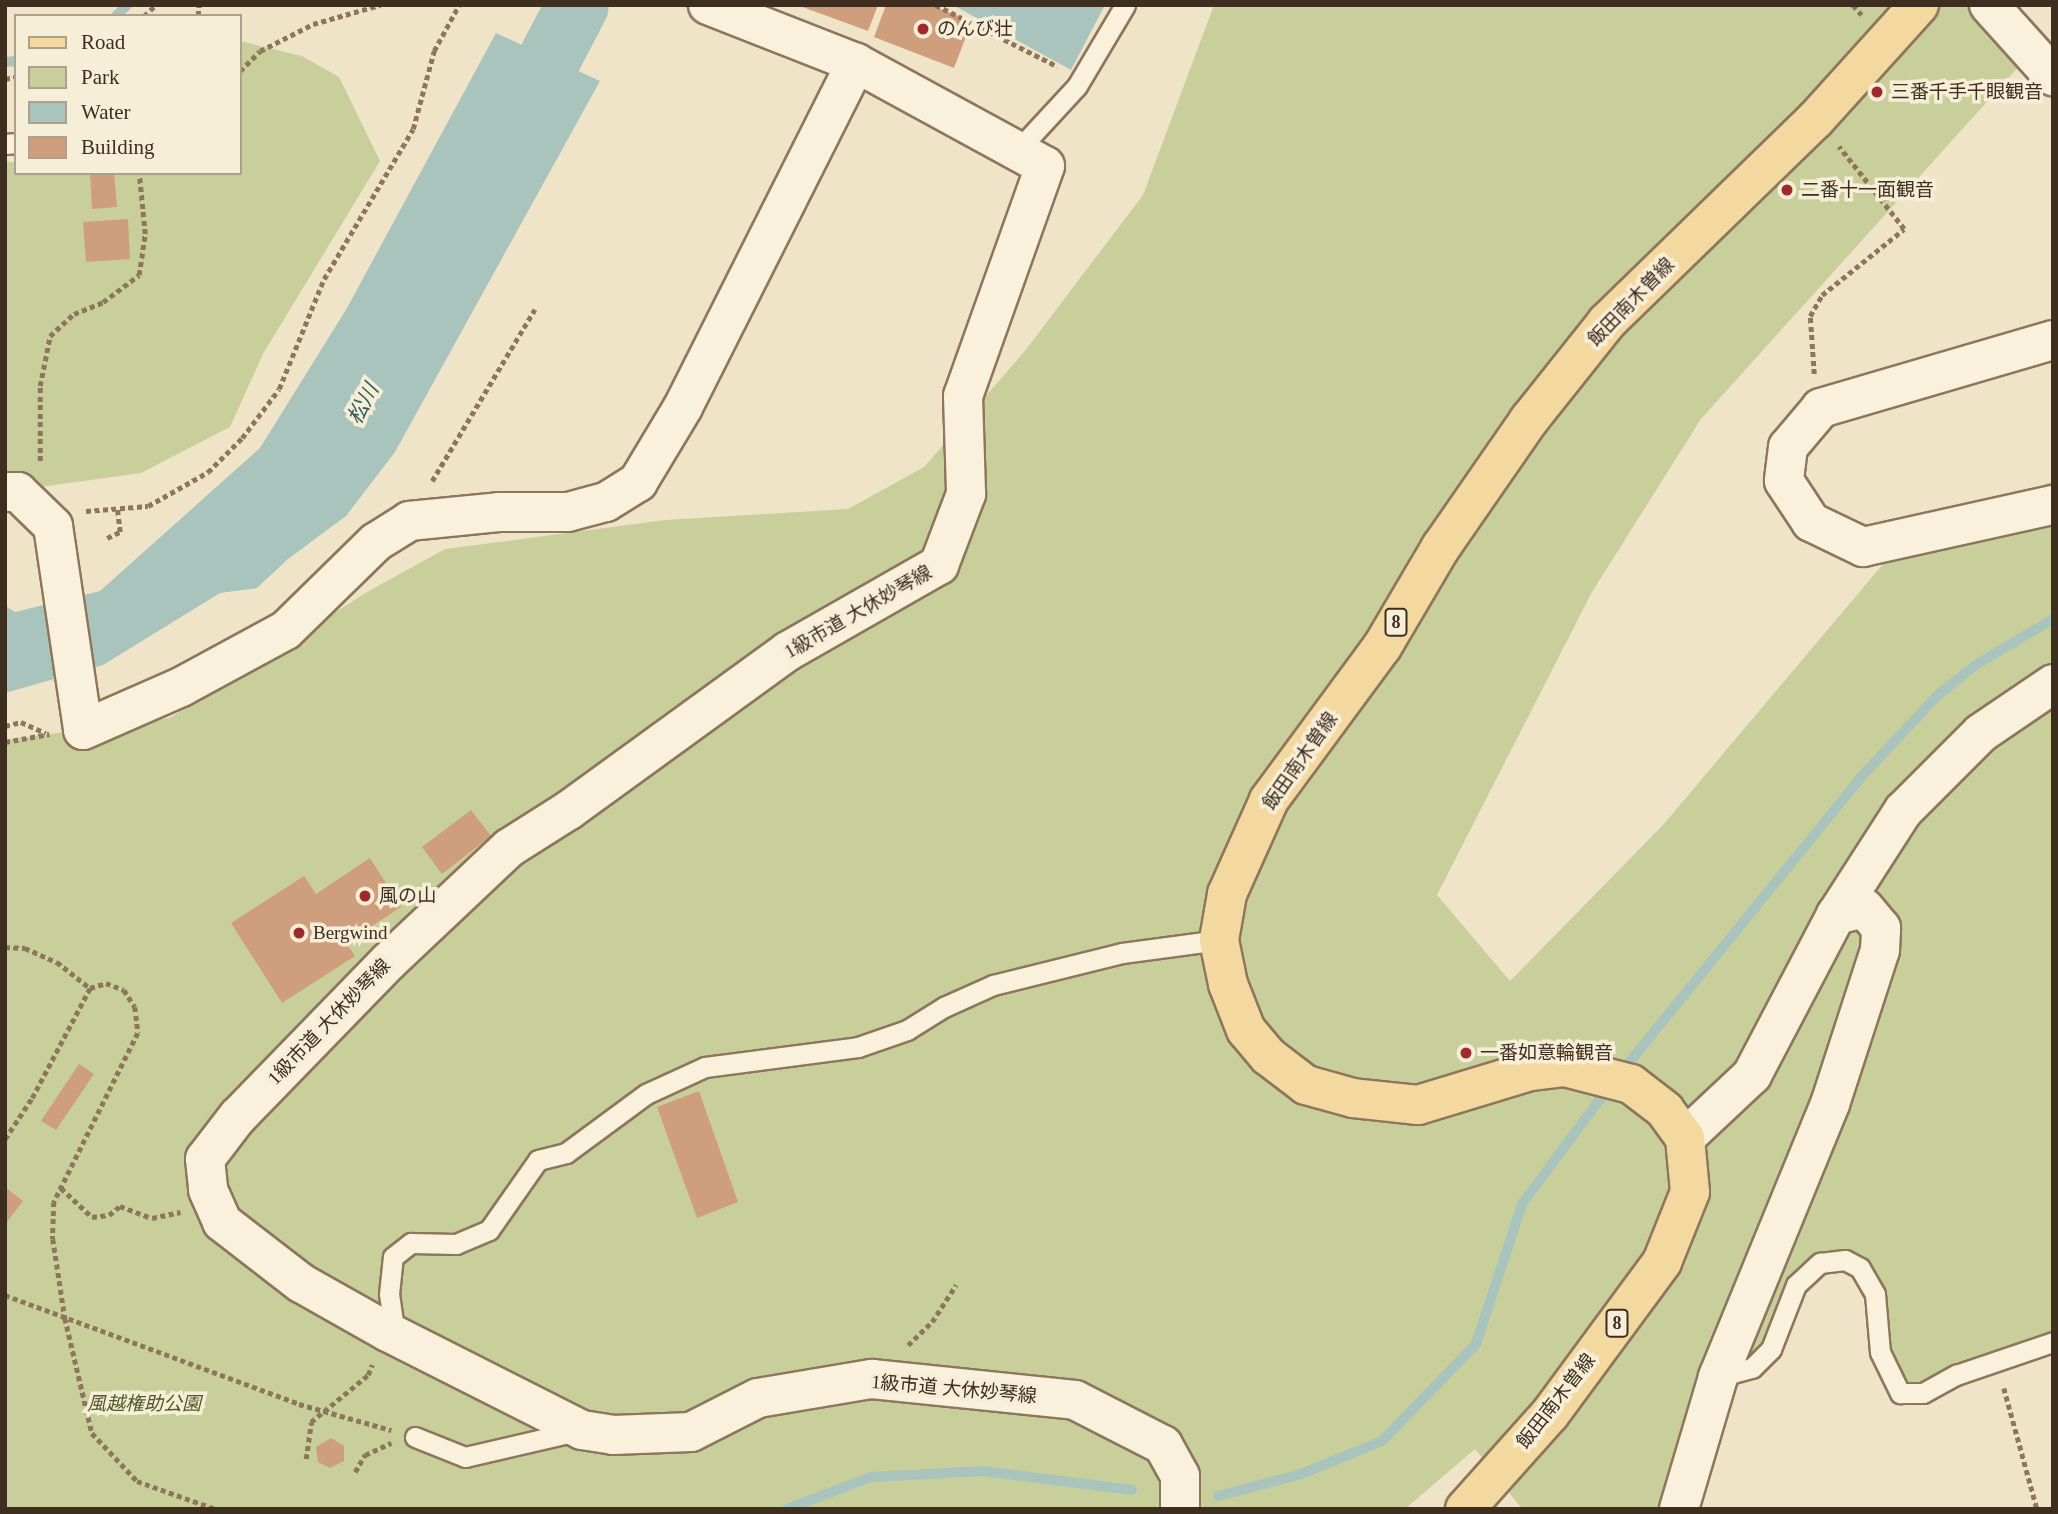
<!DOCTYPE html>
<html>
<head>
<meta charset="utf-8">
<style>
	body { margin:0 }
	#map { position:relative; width:2058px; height:1514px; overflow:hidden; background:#f0e4c8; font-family:"Times New Roman","Noto Sans JP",serif }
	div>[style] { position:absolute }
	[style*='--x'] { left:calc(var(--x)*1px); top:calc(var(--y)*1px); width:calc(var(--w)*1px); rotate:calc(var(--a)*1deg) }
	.green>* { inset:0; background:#c9cf9b }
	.water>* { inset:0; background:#a9c4bc }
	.stream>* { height:10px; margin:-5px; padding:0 5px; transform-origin:5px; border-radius:5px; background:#a9c4bc }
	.river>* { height:63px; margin:-31.5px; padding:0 31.5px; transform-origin:31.5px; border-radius:31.5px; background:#a9c4bc }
	.building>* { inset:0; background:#cf9f7d }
	.path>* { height:4.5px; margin-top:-2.25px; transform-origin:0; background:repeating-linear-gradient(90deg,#8d765c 0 5px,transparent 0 8.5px) }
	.roads { filter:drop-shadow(2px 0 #8d765c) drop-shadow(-2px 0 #8d765c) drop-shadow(0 2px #8d765c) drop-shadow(0 -2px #8d765c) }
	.service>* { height:19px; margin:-9.5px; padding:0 9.5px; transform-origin:9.5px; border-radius:9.5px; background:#faf1dc }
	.minor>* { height:38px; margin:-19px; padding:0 19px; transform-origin:19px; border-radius:19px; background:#faf1dc }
	.primary>* { height:38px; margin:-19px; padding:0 19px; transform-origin:19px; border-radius:19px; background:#f3d9a0 }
	.dots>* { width:19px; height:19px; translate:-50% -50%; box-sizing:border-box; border:4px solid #f7eed8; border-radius:50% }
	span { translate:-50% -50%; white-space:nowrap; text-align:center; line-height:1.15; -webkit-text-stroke:7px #f7eed8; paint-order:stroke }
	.shield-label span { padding:2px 5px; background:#f7eed8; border:2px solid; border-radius:5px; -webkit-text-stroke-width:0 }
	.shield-label { font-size:18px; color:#3d2e20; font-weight:700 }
	.poi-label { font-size:19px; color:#3d2e20 }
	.left { translate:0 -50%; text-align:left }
	.street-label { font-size:19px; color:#3d2e20 }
	.park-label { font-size:19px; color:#4d5a26; font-style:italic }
	.water-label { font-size:21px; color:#2f5d5a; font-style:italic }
	.frame { position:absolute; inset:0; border:7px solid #3d2e20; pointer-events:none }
	.legend { position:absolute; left:14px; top:14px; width:228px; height:161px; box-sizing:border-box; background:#f7eed8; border:2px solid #ada18e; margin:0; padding:9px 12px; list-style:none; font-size:21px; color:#3d2e20 }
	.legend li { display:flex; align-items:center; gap:14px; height:35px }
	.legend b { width:35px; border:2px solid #ada18e }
</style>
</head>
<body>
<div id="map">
	<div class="green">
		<i style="clip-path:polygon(1214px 5px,1973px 5px,2021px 64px,1701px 419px,1592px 592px,1437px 895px,1510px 981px,1663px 825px,1905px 538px,2053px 481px,2053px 1342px,1900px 1393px,1861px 1268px,1820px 1263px,1771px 1349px,1718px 1377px,1679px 1509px,1522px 1509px,1475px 1449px,1405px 1509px,5px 1509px,5px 740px,170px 718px,367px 592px,445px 549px,665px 520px,848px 509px,924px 467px,1024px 352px,1143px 195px)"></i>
		<i style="clip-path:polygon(240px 41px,302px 56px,339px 77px,380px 161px,263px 354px,230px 427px,141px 473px,5px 492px,5px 162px,16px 162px,16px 173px,240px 173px)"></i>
	</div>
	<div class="water">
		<i style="clip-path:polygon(953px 5px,1105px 5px,1071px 70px)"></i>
		<i style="clip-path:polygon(496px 33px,600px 81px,395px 452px,346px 516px,288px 559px,257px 588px,220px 593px,103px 665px,5px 693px,5px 606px,15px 612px,100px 591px,260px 448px,347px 308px)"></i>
	</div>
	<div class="stream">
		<i style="--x:116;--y:16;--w:16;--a:-45"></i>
		<i style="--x:5;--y:62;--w:11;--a:-5"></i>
		<i style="--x:1619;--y:1075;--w:382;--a:-50.9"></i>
		<i style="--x:1860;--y:778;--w:114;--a:-46.8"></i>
		<i style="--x:1938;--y:695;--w:50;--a:-38.5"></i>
		<i style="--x:1977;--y:664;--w:88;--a:-30.6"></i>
		<i style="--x:1218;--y:1496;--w:86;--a:-14.8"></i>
		<i style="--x:1301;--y:1474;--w:87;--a:-22.2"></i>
		<i style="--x:1382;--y:1441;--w:135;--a:-45.9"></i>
		<i style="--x:1476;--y:1344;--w:147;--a:-71.8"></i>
		<i style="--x:1522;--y:1204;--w:146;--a:-53.4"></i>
		<i style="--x:787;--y:1509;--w:90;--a:-20.9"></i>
		<i style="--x:871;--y:1477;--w:112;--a:-3.1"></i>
		<i style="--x:983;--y:1471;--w:150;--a:7.3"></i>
	</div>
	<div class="river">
		<i style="--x:510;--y:133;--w:144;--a:-62.4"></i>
	</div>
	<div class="building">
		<i style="clip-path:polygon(797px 5px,878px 5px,868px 31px)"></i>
		<i style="clip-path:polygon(886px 5px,930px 5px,972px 21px,954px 68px,874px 37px)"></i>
		<i style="clip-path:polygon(90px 173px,114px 173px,117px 207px,92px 209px)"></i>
		<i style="clip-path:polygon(128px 219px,130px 259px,86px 262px,83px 222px)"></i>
		<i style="clip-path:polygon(471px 810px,491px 836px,442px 874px,422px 847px)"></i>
		<i style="clip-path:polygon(370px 858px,401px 907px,346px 943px,355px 956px,282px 1003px,231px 923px,304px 876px,316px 894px)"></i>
		<i style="clip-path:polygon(79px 1064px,94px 1074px,56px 1130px,41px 1121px)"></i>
		<i style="clip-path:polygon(699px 1091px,738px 1202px,697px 1218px,657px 1107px)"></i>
		<i style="clip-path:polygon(5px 1187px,23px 1201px,7px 1222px,5px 1220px)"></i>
		<i style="clip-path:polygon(331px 1438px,344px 1446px,344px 1461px,330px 1468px,318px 1462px,316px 1447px)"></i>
	</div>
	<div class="path">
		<i style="--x:936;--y:5;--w:136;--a:26.8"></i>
		<i style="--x:1853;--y:5;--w:13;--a:48"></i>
		<i style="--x:144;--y:16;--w:16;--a:-43"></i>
		<i style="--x:198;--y:16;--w:11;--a:-85"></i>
		<i style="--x:240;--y:71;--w:28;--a:-45"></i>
		<i style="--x:260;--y:51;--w:59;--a:-27"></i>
		<i style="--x:313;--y:24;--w:70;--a:-15.8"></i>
		<i style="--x:5;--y:79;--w:11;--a:-10"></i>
		<i style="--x:1814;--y:374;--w:58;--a:-93.9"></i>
		<i style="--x:1810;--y:316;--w:24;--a:-60"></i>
		<i style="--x:1822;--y:295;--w:105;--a:-38.8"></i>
		<i style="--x:1904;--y:229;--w:105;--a:-128.4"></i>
		<i style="--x:40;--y:461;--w:75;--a:-90"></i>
		<i style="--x:40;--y:386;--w:51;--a:-78.7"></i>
		<i style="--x:50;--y:336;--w:33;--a:-43"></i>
		<i style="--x:74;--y:314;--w:31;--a:-22"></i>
		<i style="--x:103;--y:302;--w:45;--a:-36.9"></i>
		<i style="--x:139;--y:275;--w:41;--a:-81.7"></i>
		<i style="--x:145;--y:234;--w:61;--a:-95.6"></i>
		<i style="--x:432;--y:481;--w:200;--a:-59.1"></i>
		<i style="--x:86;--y:511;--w:62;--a:-4.6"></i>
		<i style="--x:148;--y:506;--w:69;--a:-29.5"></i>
		<i style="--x:208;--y:472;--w:48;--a:-45"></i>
		<i style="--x:242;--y:438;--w:61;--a:-52.9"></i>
		<i style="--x:279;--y:389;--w:119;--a:-67.8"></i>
		<i style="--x:324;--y:279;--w:174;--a:-59.3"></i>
		<i style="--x:413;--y:129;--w:81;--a:-74.9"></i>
		<i style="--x:434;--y:51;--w:52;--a:-61.5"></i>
		<i style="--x:107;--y:538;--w:14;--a:-25"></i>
		<i style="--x:120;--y:532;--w:24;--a:-97"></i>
		<i style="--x:5;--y:726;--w:16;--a:-14"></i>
		<i style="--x:21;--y:722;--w:27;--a:24"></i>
		<i style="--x:5;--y:742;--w:45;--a:-10.3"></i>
		<i style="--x:5;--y:947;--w:20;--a:3"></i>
		<i style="--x:25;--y:948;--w:35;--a:24"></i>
		<i style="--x:57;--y:962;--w:42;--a:38.2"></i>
		<i style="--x:5;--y:1139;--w:49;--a:-56.6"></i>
		<i style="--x:32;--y:1098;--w:124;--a:-62.2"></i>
		<i style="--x:90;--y:988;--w:17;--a:-17"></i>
		<i style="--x:106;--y:983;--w:19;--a:21"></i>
		<i style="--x:124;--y:990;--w:20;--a:57"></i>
		<i style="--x:135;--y:1007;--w:26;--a:83"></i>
		<i style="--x:138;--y:1033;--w:189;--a:116.4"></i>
		<i style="--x:54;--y:1202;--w:37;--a:92"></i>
		<i style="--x:53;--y:1239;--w:80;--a:81.4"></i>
		<i style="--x:65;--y:1318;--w:118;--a:76.8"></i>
		<i style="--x:92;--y:1433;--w:66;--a:46.8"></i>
		<i style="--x:137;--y:1481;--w:83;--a:19.7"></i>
		<i style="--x:61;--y:1188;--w:42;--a:43.1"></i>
		<i style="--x:92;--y:1217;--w:17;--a:-7"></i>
		<i style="--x:109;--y:1215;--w:14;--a:-39"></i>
		<i style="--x:120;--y:1206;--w:34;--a:21"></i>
		<i style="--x:152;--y:1218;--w:29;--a:-12"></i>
		<i style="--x:5;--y:1295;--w:314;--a:20.3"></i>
		<i style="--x:299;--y:1404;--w:96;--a:15.8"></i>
		<i style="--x:908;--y:1345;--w:33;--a:-44"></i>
		<i style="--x:932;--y:1322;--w:44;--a:-57"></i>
		<i style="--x:2004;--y:1388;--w:125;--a:74.7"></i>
		<i style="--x:306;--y:1459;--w:37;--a:-82"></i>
		<i style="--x:311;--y:1422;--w:74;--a:-39.5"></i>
		<i style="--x:368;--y:1375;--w:11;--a:-68"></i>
		<i style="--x:355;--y:1472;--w:20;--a:-60"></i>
		<i style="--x:365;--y:1455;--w:29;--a:-25"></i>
	</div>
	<div class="roads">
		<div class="service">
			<i style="--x:5;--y:144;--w:11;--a:-5"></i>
			<i style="--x:1017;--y:151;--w:88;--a:-47.3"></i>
			<i style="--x:1077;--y:86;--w:94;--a:-59.3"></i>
			<i style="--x:395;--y:1335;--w:41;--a:-98.3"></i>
			<i style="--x:389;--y:1294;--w:37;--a:-84"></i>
			<i style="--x:393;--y:1257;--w:23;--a:-38"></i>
			<i style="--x:411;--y:1243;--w:45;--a:1.3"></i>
			<i style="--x:456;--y:1244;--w:36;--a:-23"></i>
			<i style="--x:489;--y:1230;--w:85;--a:-55"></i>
			<i style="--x:538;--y:1160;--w:29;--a:-14"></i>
			<i style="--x:566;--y:1153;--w:99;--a:-36.4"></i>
			<i style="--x:646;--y:1094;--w:65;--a:-24.6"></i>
			<i style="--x:705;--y:1067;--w:154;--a:-7.4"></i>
			<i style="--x:858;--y:1047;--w:52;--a:-19.1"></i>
			<i style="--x:907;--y:1030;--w:44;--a:-31.9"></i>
			<i style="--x:944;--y:1007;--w:54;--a:-24.2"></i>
			<i style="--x:993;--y:985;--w:133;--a:-13.9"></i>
			<i style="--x:1122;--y:953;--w:98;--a:-7.6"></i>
			<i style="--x:1718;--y:1377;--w:35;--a:-15"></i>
			<i style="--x:1752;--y:1368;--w:27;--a:-45"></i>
			<i style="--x:1771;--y:1349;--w:69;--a:-68.7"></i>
			<i style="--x:1796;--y:1285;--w:33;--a:-43"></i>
			<i style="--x:1820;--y:1263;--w:25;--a:-7"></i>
			<i style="--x:1845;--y:1260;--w:17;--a:28"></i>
			<i style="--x:1860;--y:1268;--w:30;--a:60"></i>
			<i style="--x:1875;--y:1294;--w:58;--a:85.1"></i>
			<i style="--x:1880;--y:1352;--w:46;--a:64"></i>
			<i style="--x:1900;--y:1393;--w:23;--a:0"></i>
			<i style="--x:1923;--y:1393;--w:38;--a:-29"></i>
			<i style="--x:1956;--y:1375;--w:102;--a:-18.8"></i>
			<i style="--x:415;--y:1437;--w:54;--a:21.8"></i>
			<i style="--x:465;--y:1457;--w:115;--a:-13.1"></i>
		</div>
		<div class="minor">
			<i style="--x:708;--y:5;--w:159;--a:21.4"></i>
			<i style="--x:856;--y:63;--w:215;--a:28.6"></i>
			<i style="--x:1045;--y:166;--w:244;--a:109.6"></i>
			<i style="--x:963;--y:396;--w:98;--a:88.2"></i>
			<i style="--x:966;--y:494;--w:76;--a:110.8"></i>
			<i style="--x:939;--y:565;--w:174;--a:150.3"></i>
			<i style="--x:788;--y:651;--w:271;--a:144"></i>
			<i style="--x:569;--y:810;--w:71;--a:147.7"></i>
			<i style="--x:509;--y:848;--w:166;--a:136.7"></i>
			<i style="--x:388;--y:962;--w:215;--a:134.2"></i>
			<i style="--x:238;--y:1116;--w:54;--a:127.5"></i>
			<i style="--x:205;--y:1159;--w:31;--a:84"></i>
			<i style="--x:208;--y:1190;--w:35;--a:66"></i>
			<i style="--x:222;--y:1222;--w:100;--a:37.7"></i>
			<i style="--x:301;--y:1283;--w:100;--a:29.4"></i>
			<i style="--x:388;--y:1332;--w:217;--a:26.8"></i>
			<i style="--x:582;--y:1430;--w:31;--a:9"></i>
			<i style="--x:613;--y:1435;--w:78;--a:-2.2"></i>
			<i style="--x:691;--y:1432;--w:75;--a:-26.9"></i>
			<i style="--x:758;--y:1398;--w:116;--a:-9.5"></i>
			<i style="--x:872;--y:1379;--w:204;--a:5.9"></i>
			<i style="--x:1075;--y:1400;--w:99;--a:27.1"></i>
			<i style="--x:1163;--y:1445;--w:35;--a:61"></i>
			<i style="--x:1180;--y:1476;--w:33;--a:90"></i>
			<i style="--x:1989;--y:5;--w:96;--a:48"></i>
			<i style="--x:2053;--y:340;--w:242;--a:163.7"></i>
			<i style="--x:1821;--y:408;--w:51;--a:130.2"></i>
			<i style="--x:1788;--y:447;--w:34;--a:97"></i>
			<i style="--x:1784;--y:481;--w:49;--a:56.6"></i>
			<i style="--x:1811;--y:522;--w:58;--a:25.7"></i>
			<i style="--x:1863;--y:547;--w:195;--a:-12.5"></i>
			<i style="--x:5;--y:492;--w:13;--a:0"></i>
			<i style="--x:18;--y:492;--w:49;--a:44.2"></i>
			<i style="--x:53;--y:526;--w:206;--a:81.6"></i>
			<i style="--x:83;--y:730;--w:107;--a:-23.7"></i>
			<i style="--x:181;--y:687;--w:119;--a:-28.5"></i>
			<i style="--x:286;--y:630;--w:126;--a:-44.4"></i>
			<i style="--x:376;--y:542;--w:39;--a:-32"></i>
			<i style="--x:409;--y:521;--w:90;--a:-5.7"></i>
			<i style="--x:499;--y:512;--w:69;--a:0"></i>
			<i style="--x:568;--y:512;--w:39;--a:-15"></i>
			<i style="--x:606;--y:502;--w:38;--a:-32"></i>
			<i style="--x:638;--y:482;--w:87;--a:-59"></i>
			<i style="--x:683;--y:407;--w:385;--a:-63.3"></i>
			<i style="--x:1685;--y:1138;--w:92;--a:-43.2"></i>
			<i style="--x:1752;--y:1075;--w:181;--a:-62.3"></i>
			<i style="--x:1836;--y:915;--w:124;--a:-57.2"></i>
			<i style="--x:1903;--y:811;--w:110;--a:-45"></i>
			<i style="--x:1981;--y:733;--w:87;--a:-34.2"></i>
			<i style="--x:1679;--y:1509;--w:138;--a:-73.5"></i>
			<i style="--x:1718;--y:1377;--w:295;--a:-67.7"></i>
			<i style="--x:1830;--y:1104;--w:162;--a:-72"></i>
			<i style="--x:1880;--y:950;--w:22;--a:-87"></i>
			<i style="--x:1881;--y:928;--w:26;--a:-130"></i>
			<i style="--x:1864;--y:908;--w:29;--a:166"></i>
		</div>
		<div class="primary">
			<i style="--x:1465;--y:1509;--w:127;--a:-48.2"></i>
			<i style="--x:1550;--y:1414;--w:189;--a:-53.6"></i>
			<i style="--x:1662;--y:1262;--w:75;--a:-68.2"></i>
			<i style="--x:1690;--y:1192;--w:54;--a:-95.3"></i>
			<i style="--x:1685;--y:1138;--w:34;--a:-126"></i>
			<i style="--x:1665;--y:1110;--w:43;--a:-142.6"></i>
			<i style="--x:1631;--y:1084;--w:68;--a:-165.6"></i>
			<i style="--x:1565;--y:1067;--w:35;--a:173"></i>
			<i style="--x:1530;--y:1071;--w:117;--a:163.1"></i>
			<i style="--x:1418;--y:1105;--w:65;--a:-173.9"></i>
			<i style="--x:1353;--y:1098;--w:49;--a:-164.5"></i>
			<i style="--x:1306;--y:1085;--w:48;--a:-142.7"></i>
			<i style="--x:1268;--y:1056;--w:34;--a:-130"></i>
			<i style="--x:1246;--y:1030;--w:49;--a:-111.4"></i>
			<i style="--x:1228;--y:984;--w:45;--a:-101.6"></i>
			<i style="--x:1219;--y:940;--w:47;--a:-80.1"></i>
			<i style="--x:1227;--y:894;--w:103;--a:-65.9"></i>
			<i style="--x:1269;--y:800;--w:190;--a:-53.6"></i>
			<i style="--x:1382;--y:647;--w:116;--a:-59.5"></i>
			<i style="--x:1441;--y:547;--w:155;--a:-55.3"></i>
			<i style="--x:1529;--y:420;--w:125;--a:-51.5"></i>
			<i style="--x:1607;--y:322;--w:290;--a:-44.2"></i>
			<i style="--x:1815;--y:120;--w:155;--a:-47.9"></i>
		</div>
	</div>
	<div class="dots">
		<i style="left:923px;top:29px;background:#9e2a2b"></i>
		<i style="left:1877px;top:92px;background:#9e2a2b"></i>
		<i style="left:1787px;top:190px;background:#9e2a2b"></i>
		<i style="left:365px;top:896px;background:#9e2a2b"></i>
		<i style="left:299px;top:933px;background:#9e2a2b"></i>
		<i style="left:1466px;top:1053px;background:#9e2a2b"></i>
	</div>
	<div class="shield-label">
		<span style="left:1396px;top:622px">8</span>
		<span style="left:1617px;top:1323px">8</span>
	</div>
	<div class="poi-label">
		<span class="left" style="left:937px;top:29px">のんび壮</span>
		<span class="left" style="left:1891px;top:92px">三番千手千眼観音</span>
		<span class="left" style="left:1801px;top:190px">二番十一面観音</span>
		<span class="left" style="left:379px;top:896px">風の山</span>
		<span class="left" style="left:313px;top:933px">Bergwind</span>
		<span class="left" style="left:1480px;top:1053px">一番如意輪観音</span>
	</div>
	<div class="street-label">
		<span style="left:1631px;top:302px;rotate:-46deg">飯田南木曽線</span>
		<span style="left:858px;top:612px;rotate:-30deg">1級市道 大休妙琴線</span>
		<span style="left:1300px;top:761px;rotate:-55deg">飯田南木曽線</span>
		<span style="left:329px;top:1022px;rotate:-46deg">1級市道 大休妙琴線</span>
		<span style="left:954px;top:1389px;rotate:5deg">1級市道 大休妙琴線</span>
		<span style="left:1556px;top:1401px;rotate:-52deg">飯田南木曽線</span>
	</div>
	<div class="park-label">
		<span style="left:144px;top:1404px">風越権助公園</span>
	</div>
	<div class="water-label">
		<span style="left:363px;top:404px;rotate:-62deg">松川</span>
	</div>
	<div class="frame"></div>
	<ul class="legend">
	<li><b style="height:9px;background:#f3d9a0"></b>Road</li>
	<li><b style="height:19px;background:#c9cf9b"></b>Park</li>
	<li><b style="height:19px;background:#a9c4bc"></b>Water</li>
	<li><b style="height:19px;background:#cf9f7d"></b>Building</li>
	</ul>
</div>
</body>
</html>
